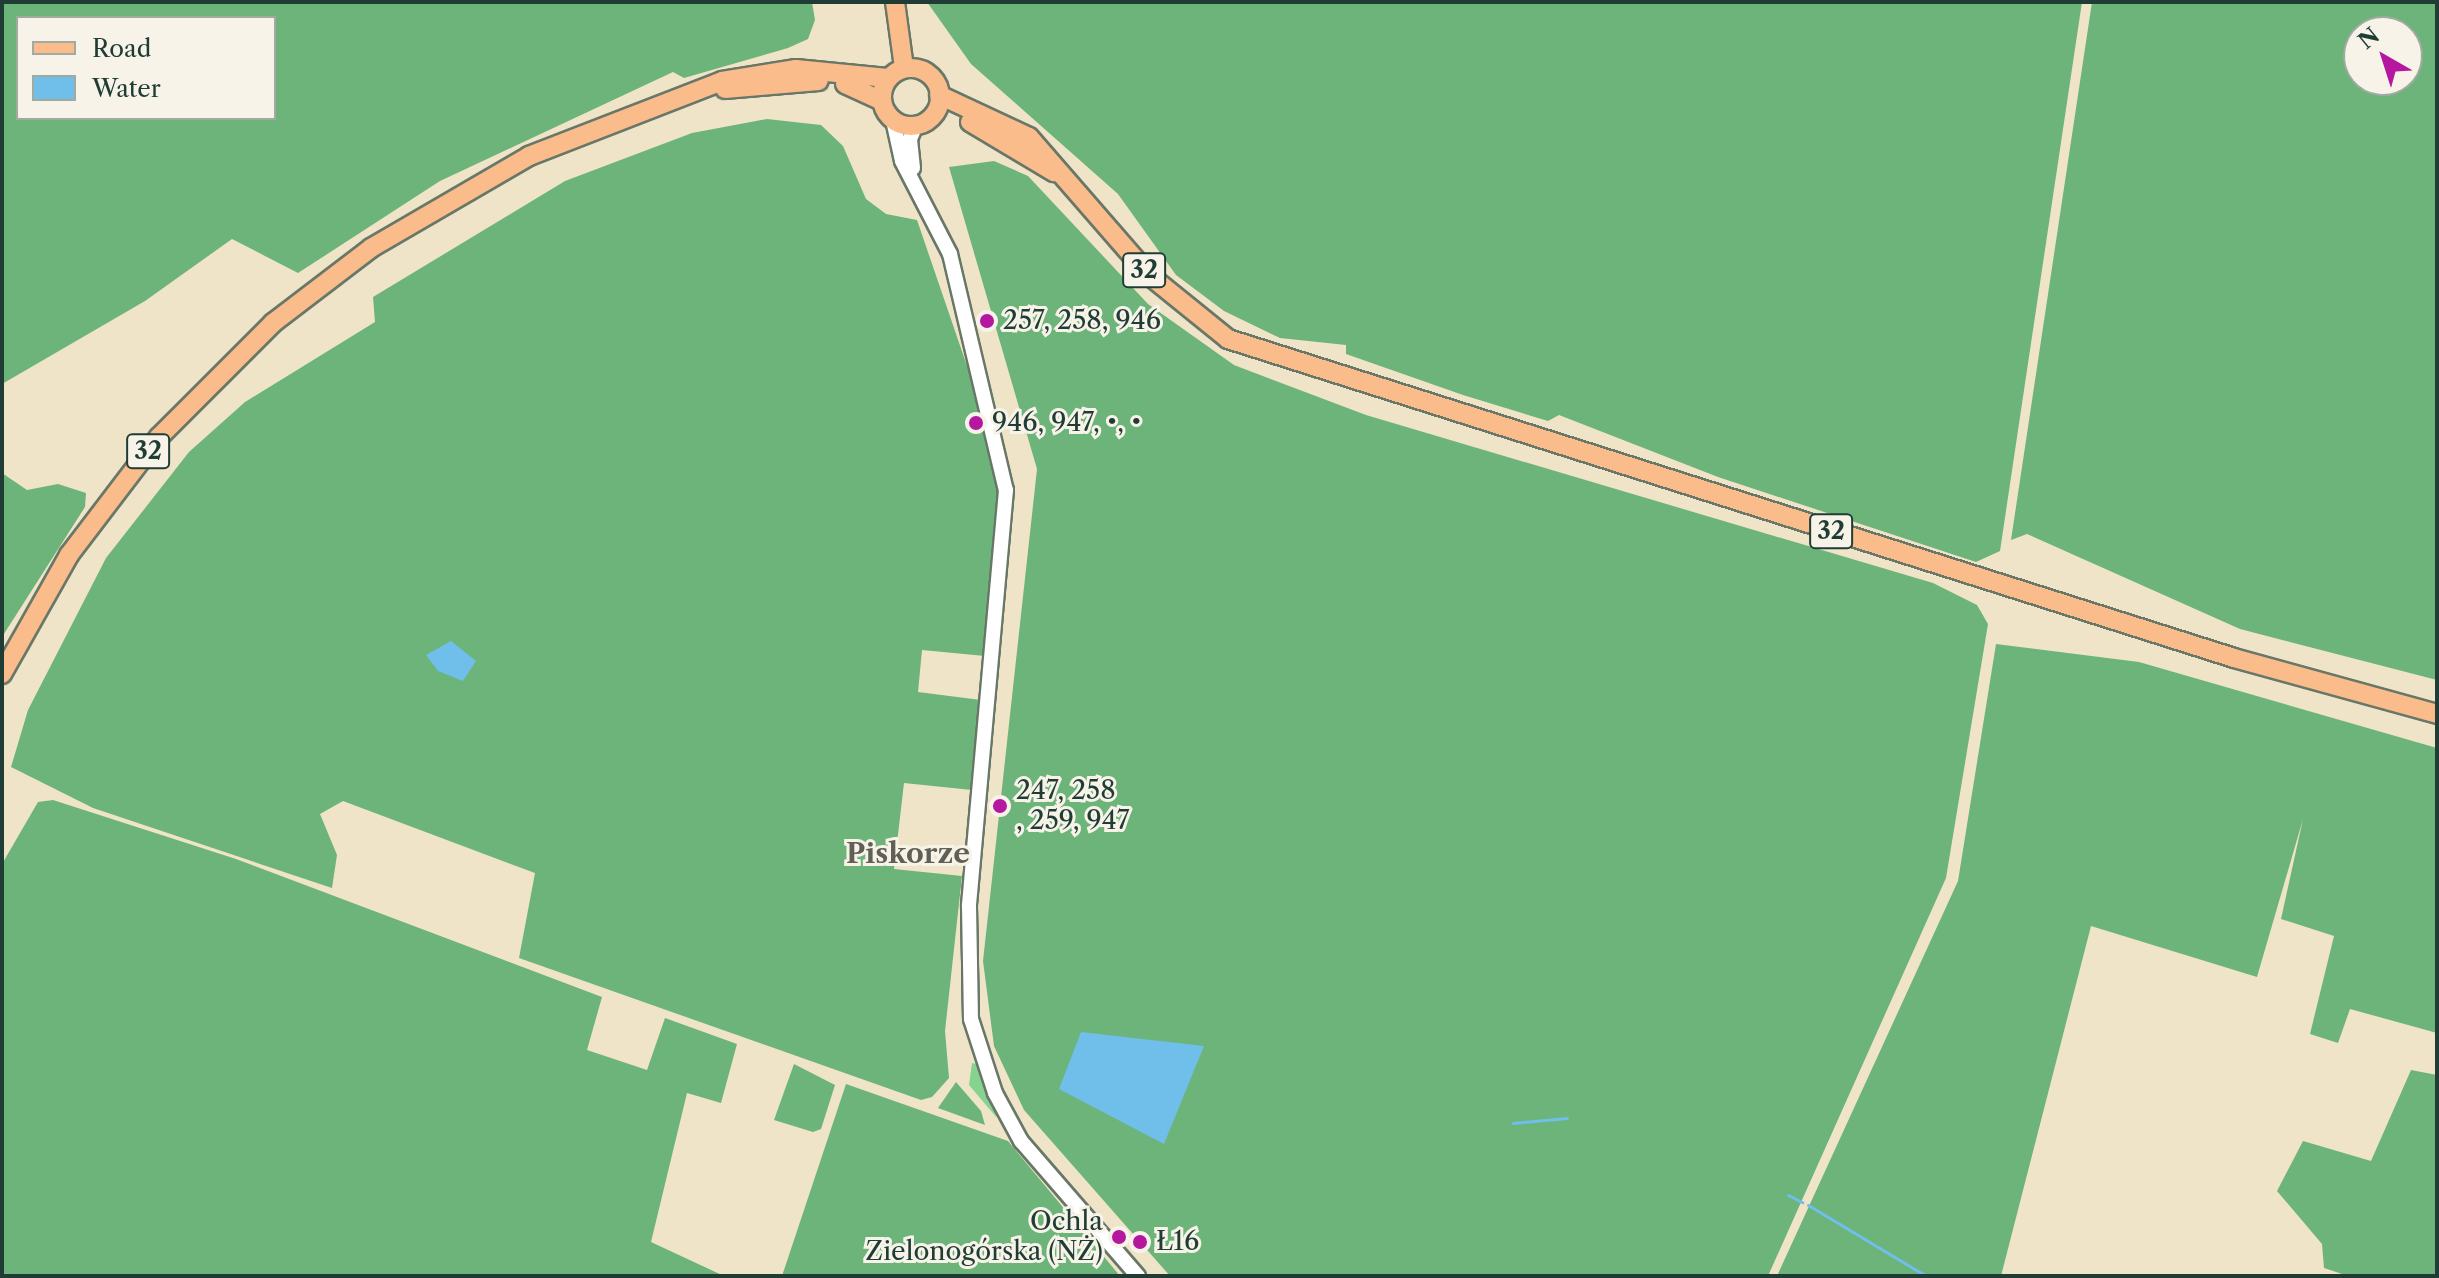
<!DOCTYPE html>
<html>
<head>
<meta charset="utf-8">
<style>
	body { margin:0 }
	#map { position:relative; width:2439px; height:1278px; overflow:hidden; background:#efe4c8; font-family:"Libre Caslon Text",serif }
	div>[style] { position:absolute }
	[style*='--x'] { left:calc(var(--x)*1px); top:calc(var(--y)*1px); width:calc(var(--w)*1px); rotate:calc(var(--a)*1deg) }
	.green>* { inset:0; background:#86d28f }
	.forest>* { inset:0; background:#6cb47a }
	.water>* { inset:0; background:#70beea }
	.stream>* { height:3px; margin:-1.5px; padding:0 1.5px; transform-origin:1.5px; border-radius:1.5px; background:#70beea }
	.roads { filter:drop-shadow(2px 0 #687768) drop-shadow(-2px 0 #687768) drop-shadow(0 2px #687768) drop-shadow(0 -2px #687768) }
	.minor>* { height:14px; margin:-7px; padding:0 7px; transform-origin:7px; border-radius:7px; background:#fff }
	.major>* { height:18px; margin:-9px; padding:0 9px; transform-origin:9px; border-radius:9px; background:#f9bc8a }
	.major>.ring { margin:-9px; padding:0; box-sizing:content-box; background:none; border:18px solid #f9bc8a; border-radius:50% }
	.dots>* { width:22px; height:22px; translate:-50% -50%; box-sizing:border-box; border:4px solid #f7f3e8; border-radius:50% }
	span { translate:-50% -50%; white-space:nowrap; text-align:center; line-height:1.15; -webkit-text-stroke:6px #f7f3e8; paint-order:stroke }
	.shield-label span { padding:2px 6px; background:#f7f3e8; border:2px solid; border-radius:6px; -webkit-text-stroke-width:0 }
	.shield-label { font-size:24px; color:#1f3d34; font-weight:700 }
	.poi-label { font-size:26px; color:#1f3d34 }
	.left { translate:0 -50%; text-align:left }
	.right { translate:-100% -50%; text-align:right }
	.neighbourhood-label { font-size:28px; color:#616056; font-weight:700 }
	.frame { position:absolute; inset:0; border:4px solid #1f3d34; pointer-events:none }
	.legend { position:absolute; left:16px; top:16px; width:260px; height:104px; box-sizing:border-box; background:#f7f3e8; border:2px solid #a1aaa0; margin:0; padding:10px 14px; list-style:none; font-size:24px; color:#1f3d34 }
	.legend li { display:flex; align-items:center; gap:16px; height:40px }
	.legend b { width:40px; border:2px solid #a1aaa0 }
	.north { position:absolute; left:2343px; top:16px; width:80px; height:80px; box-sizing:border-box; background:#f7f3e8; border:2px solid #a1aaa0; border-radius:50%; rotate:321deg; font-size:22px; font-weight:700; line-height:32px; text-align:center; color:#1f3d34 }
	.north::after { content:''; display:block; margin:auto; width:28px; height:36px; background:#b5179e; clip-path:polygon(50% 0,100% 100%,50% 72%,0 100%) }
</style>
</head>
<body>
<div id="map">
	<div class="green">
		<i style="clip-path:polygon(972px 1063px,977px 1064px,997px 1118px,969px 1085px)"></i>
	</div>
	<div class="forest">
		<i style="clip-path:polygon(evenodd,2px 2px,812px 2px,815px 20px,808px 39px,788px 48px,684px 78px,673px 72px,440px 181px,298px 273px,232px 239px,145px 301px,2px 384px,2px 2px,18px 18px,274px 18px,274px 118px,18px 118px,18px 18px)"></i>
		<i style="clip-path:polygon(927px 2px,2082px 2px,2000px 551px,1976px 562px,1718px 477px,1559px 415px,1548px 421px,1463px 395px,1346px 354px,1346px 345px,1280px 338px,1224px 311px,1176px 275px,1118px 194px,971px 64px)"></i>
		<i style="clip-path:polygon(evenodd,2092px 2px,2437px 2px,2437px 680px,2240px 629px,2027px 534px,2011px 540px,2092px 2px,2359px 32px,2407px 32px,2407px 80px,2359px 80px,2359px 32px)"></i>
		<i style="clip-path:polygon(767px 119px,821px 125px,843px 146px,866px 199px,886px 214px,917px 220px,1003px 471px,985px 656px,922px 650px,918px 692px,981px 700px,972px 790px,904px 783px,894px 869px,962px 876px,945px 1031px,949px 1078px,932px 1097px,921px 1100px,519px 958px,535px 873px,343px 801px,320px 814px,337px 855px,332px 888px,93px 808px,11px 767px,28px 710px,106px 558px,189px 452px,245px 402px,375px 322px,373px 297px,565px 181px,692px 133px)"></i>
		<i style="clip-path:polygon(994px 161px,1028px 176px,1148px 304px,1234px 365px,1366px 415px,1933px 583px,1977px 605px,1988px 624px,1946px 878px,1768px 1276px,1170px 1276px,1024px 1110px,994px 1046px,983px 961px,1037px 469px,949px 167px)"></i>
		<i style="clip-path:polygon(2px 473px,27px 490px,58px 484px,86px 493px,85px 507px,2px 637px)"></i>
		<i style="clip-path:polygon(1996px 644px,2139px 662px,2437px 748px,2437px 1033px,2350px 1009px,2338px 1043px,2310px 1034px,2334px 936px,2281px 919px,2303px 819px,2257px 977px,2091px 926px,2001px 1276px,1777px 1276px,1958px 881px)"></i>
		<i style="clip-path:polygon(53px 800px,236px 859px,602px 997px,587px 1050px,647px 1070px,665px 1018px,737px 1044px,721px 1103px,687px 1093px,651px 1242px,724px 1276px,2px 1276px,2px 864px,38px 802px)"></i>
		<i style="clip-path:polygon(794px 1064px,835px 1085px,821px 1129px,813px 1132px,774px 1120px)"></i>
		<i style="clip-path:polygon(2411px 1070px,2437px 1075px,2437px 1276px,2348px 1276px,2324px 1268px,2322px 1244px,2277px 1191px,2303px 1141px,2371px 1161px)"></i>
		<i style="clip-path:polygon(956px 1082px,981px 1111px,985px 1125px,938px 1108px)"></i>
		<i style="clip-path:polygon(846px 1084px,1008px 1141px,1120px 1276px,782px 1276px)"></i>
	</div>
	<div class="water">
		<i style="clip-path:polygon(451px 641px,476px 661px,463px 681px,438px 671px,426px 655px)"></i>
		<i style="clip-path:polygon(1081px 1032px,1204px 1046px,1164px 1144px,1059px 1089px)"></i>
	</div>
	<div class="stream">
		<i style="--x:1513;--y:1123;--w:54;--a:-5.3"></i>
		<i style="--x:1788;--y:1195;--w:16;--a:27"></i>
		<i style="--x:1808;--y:1205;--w:138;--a:31"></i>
	</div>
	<div class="roads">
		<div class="minor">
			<i style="--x:893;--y:120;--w:42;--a:77.6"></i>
			<i style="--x:902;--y:161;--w:105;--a:62.7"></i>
			<i style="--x:950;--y:254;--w:243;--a:76.7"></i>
			<i style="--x:1006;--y:490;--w:418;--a:95.1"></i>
			<i style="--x:969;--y:906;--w:113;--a:89"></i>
			<i style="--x:971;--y:1019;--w:78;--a:72"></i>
			<i style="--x:995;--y:1093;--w:55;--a:61.6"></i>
			<i style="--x:1021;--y:1141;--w:179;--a:49.1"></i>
			<i style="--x:913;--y:168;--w:29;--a:-96"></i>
			<i style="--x:910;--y:139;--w:15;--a:-67"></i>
		</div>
		<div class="major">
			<i style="--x:895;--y:2;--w:67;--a:82.2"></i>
			<i class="ring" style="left:882px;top:68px;width:40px;height:40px"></i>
			<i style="--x:845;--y:84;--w:41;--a:24.7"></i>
			<i style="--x:725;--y:89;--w:94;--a:-4.9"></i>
			<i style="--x:939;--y:95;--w:99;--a:25"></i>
			<i style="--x:1029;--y:137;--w:184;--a:49"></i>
			<i style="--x:1150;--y:276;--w:100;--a:38.9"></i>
			<i style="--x:1228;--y:339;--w:1055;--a:17.59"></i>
			<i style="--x:2234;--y:658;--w:211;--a:15.4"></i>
			<i style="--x:970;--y:122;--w:98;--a:30.8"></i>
			<i style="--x:2;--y:674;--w:137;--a:-60.6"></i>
			<i style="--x:69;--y:555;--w:148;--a:-52.7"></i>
			<i style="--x:159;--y:437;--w:161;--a:-45"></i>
			<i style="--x:273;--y:323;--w:123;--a:-37.4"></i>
			<i style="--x:371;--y:248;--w:183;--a:-30.2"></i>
			<i style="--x:529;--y:156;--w:207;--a:-21.2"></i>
			<i style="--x:722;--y:81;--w:75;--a:-9.2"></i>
			<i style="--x:796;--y:69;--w:92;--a:5.6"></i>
		</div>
	</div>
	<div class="dots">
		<i style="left:987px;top:321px;background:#b5179e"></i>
		<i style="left:976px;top:423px;background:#b5179e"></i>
		<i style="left:1000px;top:806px;background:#b5179e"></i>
		<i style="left:1119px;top:1237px;background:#b5179e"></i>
		<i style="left:1140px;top:1242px;background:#b5179e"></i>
	</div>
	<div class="shield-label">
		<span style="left:1144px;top:270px">32</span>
		<span style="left:148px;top:451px">32</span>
		<span style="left:1831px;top:531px">32</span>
	</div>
	<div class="poi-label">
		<span class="left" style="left:1003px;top:321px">257, 258, 946</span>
		<span class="left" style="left:992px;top:423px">946, 947, •, •</span>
		<span class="left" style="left:1016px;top:806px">247, 258<br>, 259, 947</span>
		<span class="right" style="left:1103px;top:1237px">Ochla<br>Zielonogórska (NŻ)</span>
		<span class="left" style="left:1156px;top:1242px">Ł16</span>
	</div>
	<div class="neighbourhood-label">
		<span style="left:908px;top:853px">Piskorze</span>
	</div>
	<div class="frame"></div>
	<ul class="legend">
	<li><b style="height:10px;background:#f9bc8a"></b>Road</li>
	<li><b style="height:22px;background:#70beea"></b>Water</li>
	</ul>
	<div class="north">N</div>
</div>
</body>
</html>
